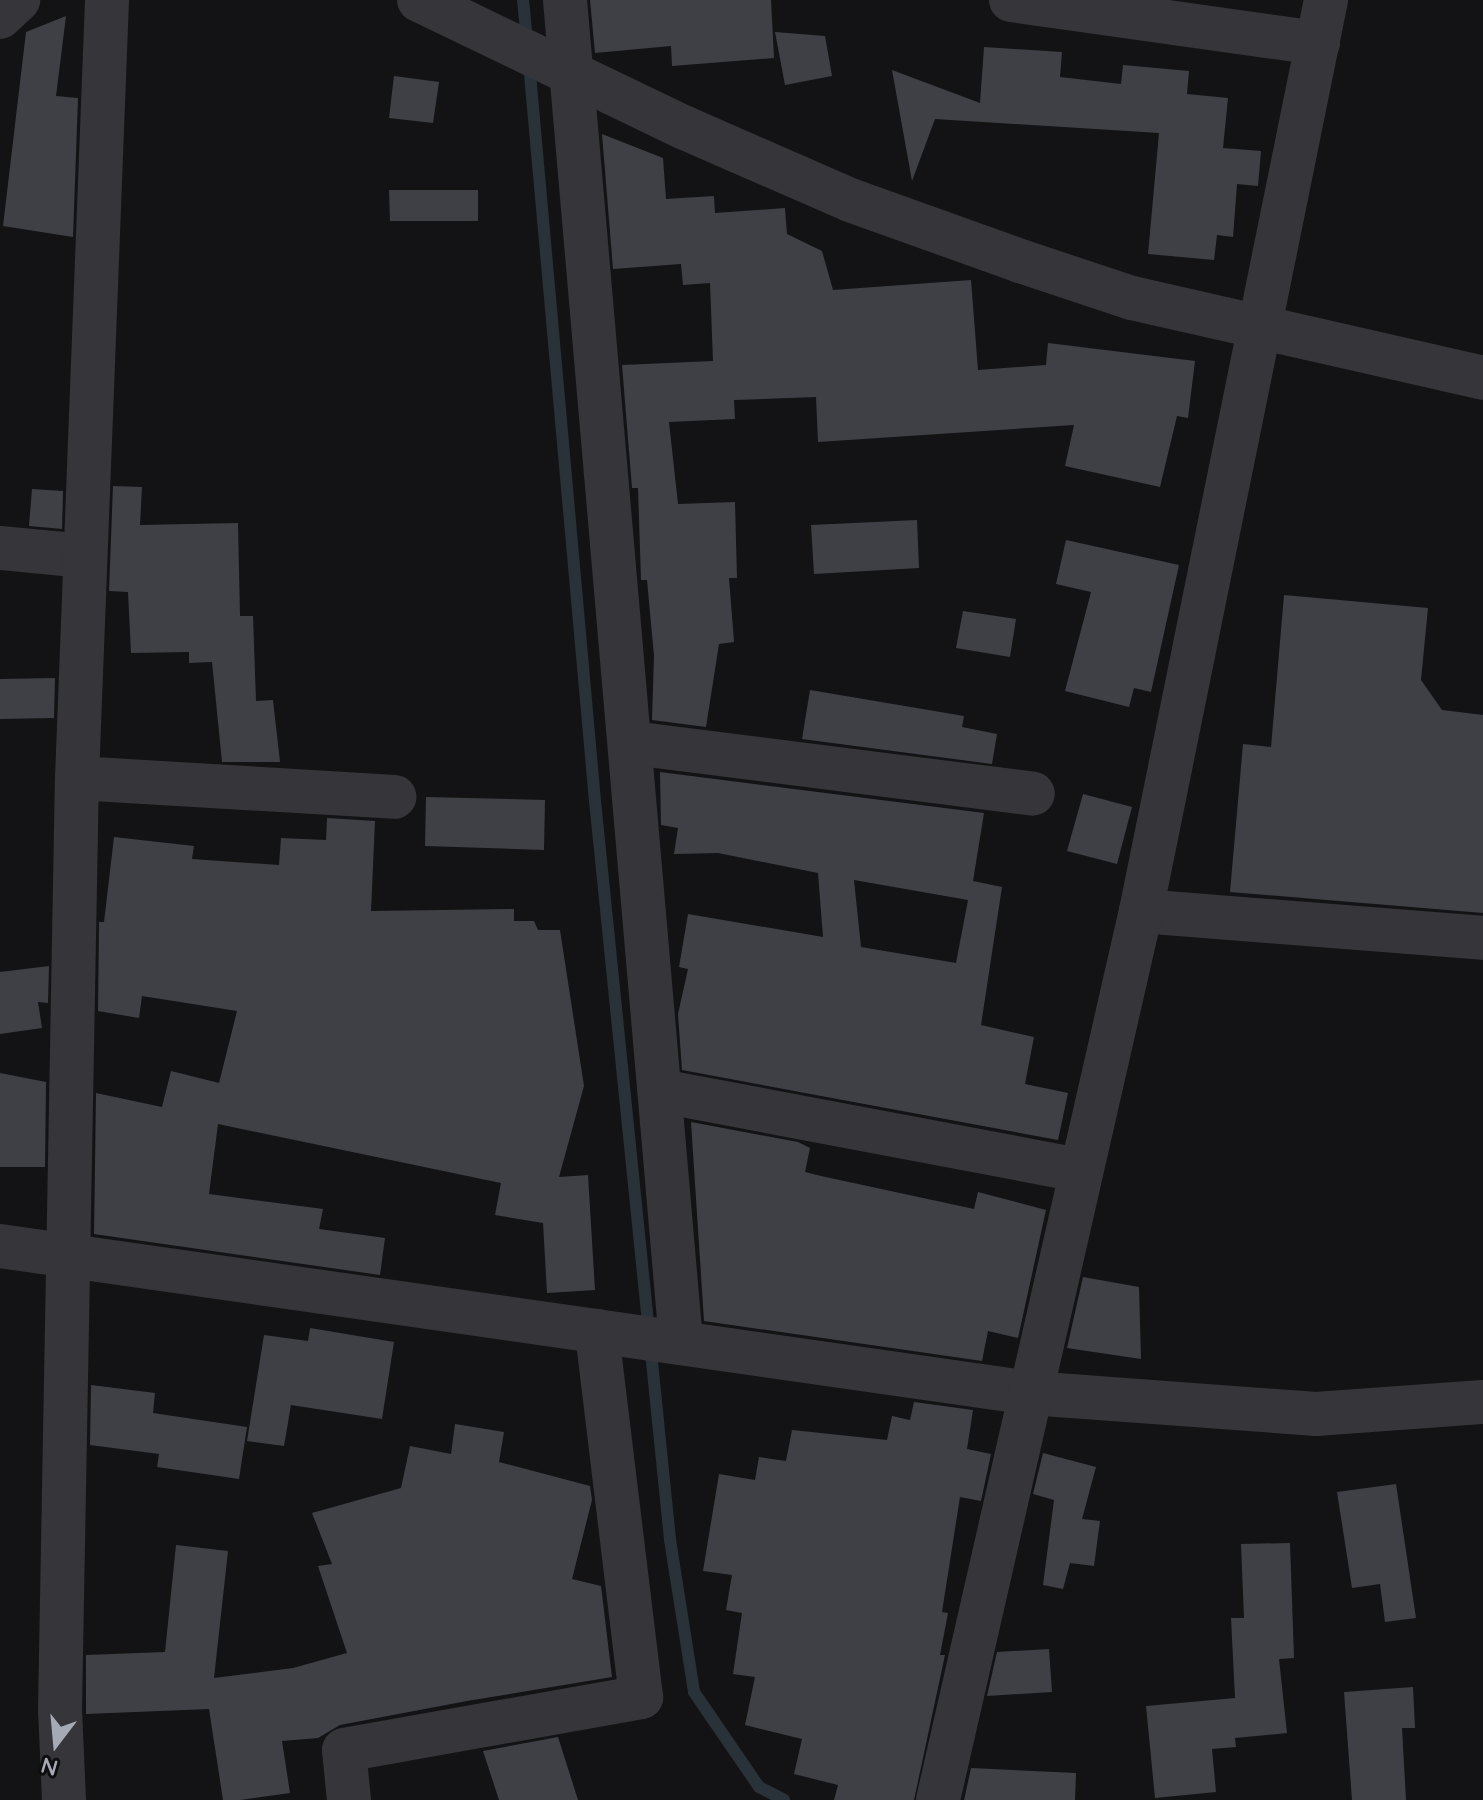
<!DOCTYPE html>
<html>
<head>
<meta charset="utf-8">
<style>
	body { margin:0 }
	#map { position:relative; width:1483px; height:1800px; overflow:hidden; background:#131315; font-family:Quicksand,sans-serif }
	div>[style] { position:absolute }
	[style*='--x'] { left:calc(var(--x)*1px); top:calc(var(--y)*1px); width:calc(var(--w)*1px); rotate:calc(var(--a)*1deg) }
	.stream>* { height:12px; margin:-6px; padding:0 6px; transform-origin:6px; border-radius:6px; background:#2a3239 }
	.building>* { inset:0; background:#3f4045 }
	.minor>* { height:44px; margin:-22px; padding:0 22px; transform-origin:22px; border-radius:22px; background:#35353a }
	span { translate:-50% -50%; white-space:nowrap; text-align:center; line-height:1.15; -webkit-text-stroke:6px #0e0e10; paint-order:stroke }
	.north { position:absolute; left:16px; top:1704px; width:80px; height:80px; -webkit-text-stroke:6px #0e0e10; paint-order:stroke; rotate:196deg; font-size:22px; font-weight:700; line-height:32px; text-align:center; color:#a5aab5 }
	.north::after { content:''; display:block; margin:auto; width:28px; height:36px; background:#a5aab5; clip-path:polygon(50% 0,100% 100%,50% 72%,0 100%) }
</style>
</head>
<body>
<div id="map">
	<div class="stream">
		<i style="--x:523;--y:0;--w:41;--a:84.4"></i>
		<i style="--x:529;--y:63;--w:741;--a:84.89"></i>
		<i style="--x:595;--y:801;--w:743;--a:84.2"></i>
		<i style="--x:670;--y:1540;--w:154;--a:81"></i>
		<i style="--x:694;--y:1692;--w:115;--a:55.6"></i>
		<i style="--x:759;--y:1787;--w:28;--a:27"></i>
	</div>
	<div class="building">
		<i style="clip-path:polygon(590px 0,771px 0,774px 58px,672px 66px,671px 46px,595px 53px)"></i>
		<i style="clip-path:polygon(66px 16px,56px 96px,78px 98px,73px 237px,3px 226px,26px 32px)"></i>
		<i style="clip-path:polygon(775px 32px,825px 36px,832px 76px,785px 85px)"></i>
		<i style="clip-path:polygon(984px 47px,1062px 52px,1060px 77px,1121px 84px,1123px 65px,1189px 71px,1187px 94px,1228px 98px,1223px 148px,1261px 151px,1258px 186px,1237px 184px,1233px 237px,1217px 235px,1214px 260px,1148px 254px,1159px 133px,935px 119px,912px 181px,892px 70px,980px 103px)"></i>
		<i style="clip-path:polygon(394px 76px,439px 82px,433px 123px,389px 118px)"></i>
		<i style="clip-path:polygon(602px 134px,663px 158px,666px 199px,714px 196px,715px 213px,785px 208px,787px 234px,822px 251px,833px 290px,971px 280px,978px 370px,1046px 365px,1048px 343px,1195px 361px,1188px 418px,1177px 416px,1160px 487px,1065px 466px,1074px 425px,818px 442px,816px 397px,734px 400px,735px 419px,669px 422px,678px 504px,735px 502px,737px 578px,729px 578px,734px 642px,719px 644px,706px 727px,652px 720px,654px 656px,647px 580px,641px 580px,638px 488px,632px 488px,622px 365px,713px 361px,710px 283px,683px 285px,681px 264px,613px 269px)"></i>
		<i style="clip-path:polygon(389px 190px,478px 190px,478px 221px,390px 221px)"></i>
		<i style="clip-path:polygon(113px 486px,142px 487px,140px 525px,238px 523px,240px 616px,253px 616px,256px 701px,273px 700px,280px 762px,222px 762px,212px 662px,189px 663px,189px 652px,131px 653px,128px 592px,109px 591px)"></i>
		<i style="clip-path:polygon(32px 489px,63px 491px,62px 529px,29px 526px)"></i>
		<i style="clip-path:polygon(917px 520px,919px 568px,814px 574px,811px 525px)"></i>
		<i style="clip-path:polygon(1066px 540px,1179px 565px,1151px 692px,1134px 688px,1129px 707px,1065px 691px,1091px 592px,1056px 584px)"></i>
		<i style="clip-path:polygon(1284px 595px,1428px 608px,1421px 680px,1442px 710px,1483px 715px,1483px 913px,1230px 892px,1243px 744px,1271px 747px)"></i>
		<i style="clip-path:polygon(963px 611px,1016px 619px,1010px 657px,956px 648px)"></i>
		<i style="clip-path:polygon(55px 678px,54px 718px,0 719px,0 679px)"></i>
		<i style="clip-path:polygon(810px 690px,964px 716px,962px 727px,997px 734px,992px 764px,802px 739px)"></i>
		<i style="clip-path:polygon(evenodd,660px 772px,984px 813px,973px 881px,1002px 887px,981px 1025px,1034px 1037px,1025px 1084px,1068px 1093px,1058px 1140px,682px 1070px,678px 1014px,688px 969px,679px 967px,688px 914px,823px 937px,818px 873px,718px 853px,674px 854px,678px 828px,661px 825px,660px 772px,854px 880px,968px 900px,956px 963px,861px 947px,854px 880px)"></i>
		<i style="clip-path:polygon(1083px 794px,1132px 807px,1117px 864px,1067px 851px)"></i>
		<i style="clip-path:polygon(426px 797px,545px 800px,544px 850px,425px 846px)"></i>
		<i style="clip-path:polygon(327px 818px,375px 821px,371px 911px,514px 909px,514px 921px,534px 921px,538px 930px,560px 930px,584px 1086px,559px 1177px,588px 1175px,595px 1290px,547px 1293px,543px 1223px,495px 1215px,501px 1183px,218px 1124px,209px 1194px,323px 1209px,319px 1229px,385px 1238px,380px 1275px,94px 1234px,96px 1093px,162px 1107px,171px 1071px,219px 1083px,237px 1011px,142px 996px,139px 1018px,98px 1011px,99px 922px,104px 922px,114px 837px,194px 846px,192px 859px,279px 865px,281px 838px,326px 840px)"></i>
		<i style="clip-path:polygon(49px 966px,48px 1003px,38px 1002px,42px 1028px,0 1034px,0 972px)"></i>
		<i style="clip-path:polygon(0 1073px,46px 1082px,45px 1167px,0 1167px)"></i>
		<i style="clip-path:polygon(691px 1122px,798px 1142px,810px 1148px,805px 1172px,821px 1176px,974px 1209px,978px 1192px,1046px 1210px,1018px 1338px,988px 1331px,982px 1361px,704px 1321px)"></i>
		<i style="clip-path:polygon(1083px 1277px,1139px 1287px,1141px 1359px,1067px 1348px)"></i>
		<i style="clip-path:polygon(310px 1328px,394px 1342px,382px 1419px,291px 1405px,284px 1446px,247px 1441px,264px 1335px,308px 1341px)"></i>
		<i style="clip-path:polygon(91px 1385px,155px 1393px,153px 1413px,247px 1427px,239px 1479px,157px 1467px,159px 1454px,90px 1445px)"></i>
		<i style="clip-path:polygon(914px 1402px,973px 1410px,967px 1449px,991px 1454px,981px 1501px,960px 1497px,942px 1612px,948px 1613px,940px 1655px,945px 1655px,914px 1800px,834px 1800px,838px 1785px,794px 1774px,802px 1739px,745px 1725px,755px 1677px,733px 1674px,742px 1613px,726px 1610px,732px 1575px,703px 1571px,719px 1474px,755px 1480px,759px 1457px,786px 1461px,792px 1430px,887px 1440px,892px 1416px,910px 1420px)"></i>
		<i style="clip-path:polygon(455px 1424px,504px 1432px,499px 1462px,590px 1486px,592px 1500px,572px 1579px,601px 1586px,612px 1677px,467px 1701px,340px 1725px,318px 1738px,282px 1741px,290px 1793px,240px 1800px,223px 1800px,209px 1709px,86px 1714px,86px 1655px,165px 1652px,176px 1545px,228px 1551px,214px 1678px,293px 1668px,347px 1653px,318px 1566px,332px 1564px,312px 1513px,401px 1488px,410px 1446px,451px 1454px)"></i>
		<i style="clip-path:polygon(1043px 1453px,1096px 1467px,1082px 1519px,1100px 1521px,1094px 1566px,1070px 1563px,1063px 1589px,1043px 1585px,1054px 1500px,1033px 1494px)"></i>
		<i style="clip-path:polygon(1396px 1484px,1416px 1618px,1385px 1622px,1380px 1584px,1352px 1588px,1337px 1492px)"></i>
		<i style="clip-path:polygon(1290px 1543px,1294px 1658px,1279px 1659px,1287px 1733px,1235px 1738px,1236px 1747px,1212px 1749px,1216px 1792px,1155px 1798px,1146px 1706px,1235px 1698px,1231px 1618px,1244px 1618px,1241px 1544px)"></i>
		<i style="clip-path:polygon(1049px 1649px,1052px 1692px,987px 1696px,997px 1652px)"></i>
		<i style="clip-path:polygon(1413px 1687px,1415px 1728px,1402px 1728px,1406px 1800px,1352px 1800px,1344px 1692px)"></i>
		<i style="clip-path:polygon(558px 1737px,578px 1800px,499px 1800px,483px 1751px)"></i>
		<i style="clip-path:polygon(971px 1768px,1076px 1773px,1075px 1800px,964px 1800px)"></i>
	</div>
	<div class="minor">
		<i style="--x:419;--y:0;--w:293;--a:25.7"></i>
		<i style="--x:683;--y:127;--w:182;--a:23.6"></i>
		<i style="--x:850;--y:200;--w:181;--a:19.7"></i>
		<i style="--x:1020;--y:261;--w:118;--a:18.3"></i>
		<i style="--x:1132;--y:298;--w:360;--a:12.8"></i>
		<i style="--x:565;--y:0;--w:1348;--a:85.06"></i>
		<i style="--x:1011;--y:0;--w:310;--a:8"></i>
		<i style="--x:0;--y:17;--w:25;--a:-43"></i>
		<i style="--x:0;--y:548;--w:85;--a:5.4"></i>
		<i style="--x:632;--y:743;--w:404;--a:7.2"></i>
		<i style="--x:77;--y:778;--w:318;--a:3.4"></i>
		<i style="--x:1141;--y:911;--w:343;--a:4.5"></i>
		<i style="--x:661;--y:1091;--w:427;--a:10.7"></i>
		<i style="--x:0;--y:1246;--w:1040;--a:8.12"></i>
		<i style="--x:1030;--y:1393;--w:287;--a:4.2"></i>
		<i style="--x:1316;--y:1414;--w:167;--a:-4.1"></i>
		<i style="--x:64;--y:1800;--w:90;--a:-92.5"></i>
		<i style="--x:60;--y:1710;--w:932;--a:-88.96"></i>
		<i style="--x:77;--y:778;--w:779;--a:-87.79"></i>
		<i style="--x:349;--y:1800;--w:50;--a:-95.7"></i>
		<i style="--x:344;--y:1750;--w:302;--a:-10.1"></i>
		<i style="--x:641;--y:1697;--w:369;--a:-96.9"></i>
		<i style="--x:938;--y:1800;--w:912;--a:-77.14"></i>
		<i style="--x:1141;--y:911;--w:930;--a:-78.52"></i>
	</div>
	<div class="north">N</div>
</div>
</body>
</html>
